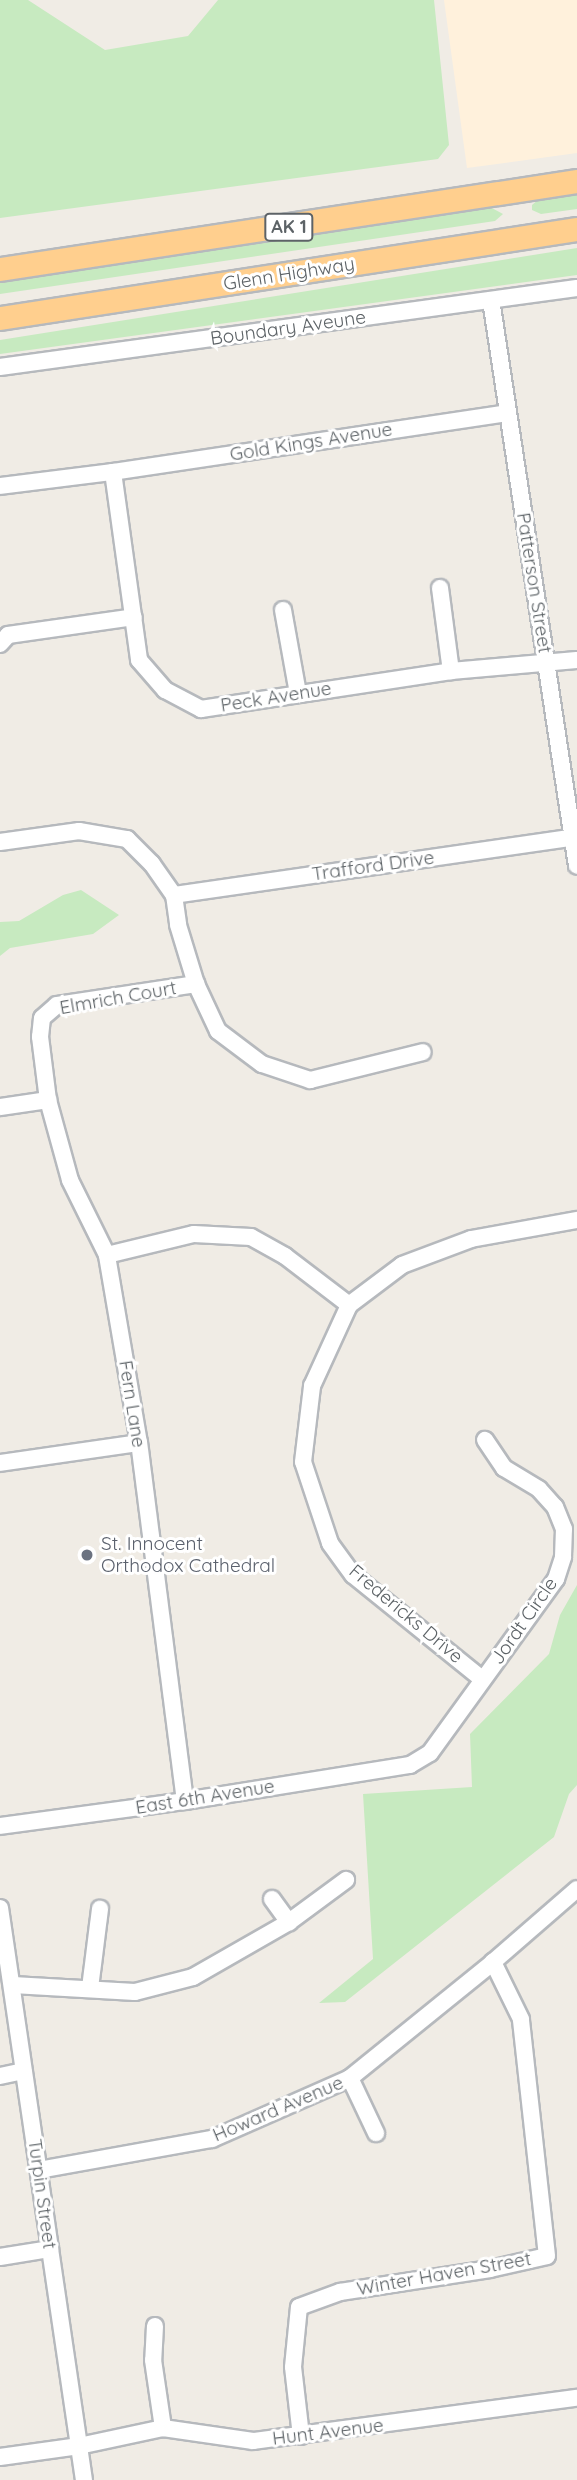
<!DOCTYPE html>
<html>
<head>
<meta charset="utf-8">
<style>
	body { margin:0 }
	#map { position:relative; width:577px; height:2480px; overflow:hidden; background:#f0ece5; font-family:Quicksand,sans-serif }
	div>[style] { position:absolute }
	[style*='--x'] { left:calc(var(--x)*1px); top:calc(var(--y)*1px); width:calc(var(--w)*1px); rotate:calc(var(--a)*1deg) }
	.commercial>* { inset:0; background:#fff1dc }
	.green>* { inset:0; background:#c7eac0 }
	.roads { filter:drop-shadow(2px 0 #b6b9bd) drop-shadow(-2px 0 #b6b9bd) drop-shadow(0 2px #b6b9bd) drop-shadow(0 -2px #b6b9bd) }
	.minor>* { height:16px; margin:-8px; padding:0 8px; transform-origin:8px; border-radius:8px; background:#fff }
	.highway>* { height:23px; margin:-11.5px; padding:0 11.5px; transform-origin:11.5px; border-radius:11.5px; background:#ffcf8e }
	.dots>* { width:19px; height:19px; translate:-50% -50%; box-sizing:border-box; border:4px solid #fff; border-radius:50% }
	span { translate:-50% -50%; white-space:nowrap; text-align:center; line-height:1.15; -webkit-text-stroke:6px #fff; paint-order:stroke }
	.shield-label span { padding:2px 5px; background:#fff; border:2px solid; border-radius:5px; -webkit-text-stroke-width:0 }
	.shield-label { font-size:18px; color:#5d6367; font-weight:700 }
	.street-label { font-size:19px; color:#5d6367 }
	.worship-label { font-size:19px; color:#5b616d }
	.left { translate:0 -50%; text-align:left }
</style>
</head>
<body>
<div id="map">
	<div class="commercial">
		<i style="clip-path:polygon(444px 0,577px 0,577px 153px,467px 168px)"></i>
	</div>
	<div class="green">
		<i style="clip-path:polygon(0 0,28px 0,105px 50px,188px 36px,218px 0,434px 0,449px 145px,438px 159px,0 218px)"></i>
		<i style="clip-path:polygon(577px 193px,577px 209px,541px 214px,532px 210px,532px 205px,539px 199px)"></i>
		<i style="clip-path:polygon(490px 207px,503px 214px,495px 221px,0 294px,0 282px)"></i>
		<i style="clip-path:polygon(577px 248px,577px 275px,0 354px,0 340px)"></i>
		<i style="clip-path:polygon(81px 890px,119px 915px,93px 934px,10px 948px,0 956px,0 922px,19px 921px,63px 895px)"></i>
		<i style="clip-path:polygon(577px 1585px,577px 1785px,569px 1794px,554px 1837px,345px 2002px,319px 2003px,373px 1959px,363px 1794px,472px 1787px,470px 1734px,549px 1654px,560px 1615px)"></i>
	</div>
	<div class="roads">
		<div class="minor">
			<i style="--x:491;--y:300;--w:572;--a:81.36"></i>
			<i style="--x:0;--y:367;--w:582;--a:-7.8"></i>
			<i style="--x:113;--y:472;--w:190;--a:82.1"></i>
			<i style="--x:139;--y:660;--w:40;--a:49"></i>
			<i style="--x:165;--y:690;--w:41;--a:27.8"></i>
			<i style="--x:201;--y:709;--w:253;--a:-8.6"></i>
			<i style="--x:451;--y:671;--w:126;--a:-5"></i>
			<i style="--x:0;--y:486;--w:114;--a:-7.1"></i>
			<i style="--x:113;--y:472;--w:399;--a:-8.5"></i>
			<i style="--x:440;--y:588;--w:84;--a:82.5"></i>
			<i style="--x:283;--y:610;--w:84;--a:79.8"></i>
			<i style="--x:0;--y:644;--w:12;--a:-48"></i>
			<i style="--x:8;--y:635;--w:127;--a:-8.1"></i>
			<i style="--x:0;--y:842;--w:80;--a:-7.9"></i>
			<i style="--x:79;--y:831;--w:49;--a:9.5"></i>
			<i style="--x:127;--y:839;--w:35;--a:45"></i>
			<i style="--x:152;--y:864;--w:38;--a:55"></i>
			<i style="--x:174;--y:895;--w:30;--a:82"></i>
			<i style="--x:178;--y:925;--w:62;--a:73"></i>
			<i style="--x:196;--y:984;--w:52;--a:64.9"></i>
			<i style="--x:218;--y:1031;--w:55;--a:36.9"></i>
			<i style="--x:262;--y:1064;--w:51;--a:18.4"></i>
			<i style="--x:310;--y:1080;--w:116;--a:-13.9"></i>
			<i style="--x:174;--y:895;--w:402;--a:-8.2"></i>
			<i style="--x:0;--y:1107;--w:49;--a:-8.3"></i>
			<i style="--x:107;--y:1255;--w:89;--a:-13.6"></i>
			<i style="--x:194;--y:1234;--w:57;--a:3"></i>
			<i style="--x:251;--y:1237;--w:39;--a:29"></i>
			<i style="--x:285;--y:1256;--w:81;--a:37.4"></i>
			<i style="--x:0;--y:1463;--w:140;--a:-8.2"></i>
			<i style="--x:482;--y:1679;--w:166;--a:-141.1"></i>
			<i style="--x:353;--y:1575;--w:39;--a:-126"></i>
			<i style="--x:330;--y:1543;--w:85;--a:-108.4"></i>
			<i style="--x:303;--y:1462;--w:77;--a:-83.2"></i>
			<i style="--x:312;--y:1386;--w:89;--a:-65.4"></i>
			<i style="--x:349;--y:1305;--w:66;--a:-37"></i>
			<i style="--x:402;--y:1265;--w:74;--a:-20.6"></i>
			<i style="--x:471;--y:1239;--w:108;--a:-10.2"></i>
			<i style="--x:185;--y:1801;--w:361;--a:-97.3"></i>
			<i style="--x:139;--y:1443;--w:191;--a:-99.7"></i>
			<i style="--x:107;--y:1255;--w:84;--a:-116.3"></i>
			<i style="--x:70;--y:1180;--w:83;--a:-105.4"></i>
			<i style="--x:48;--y:1100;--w:64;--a:-97.2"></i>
			<i style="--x:40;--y:1037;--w:19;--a:-84"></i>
			<i style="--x:42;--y:1018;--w:20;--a:-41"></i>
			<i style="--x:57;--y:1005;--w:141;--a:-8.6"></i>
			<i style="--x:0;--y:1826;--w:187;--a:-7.7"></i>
			<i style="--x:185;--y:1801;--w:228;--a:-9.1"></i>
			<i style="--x:410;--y:1765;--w:23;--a:-31"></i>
			<i style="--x:430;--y:1753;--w:215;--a:-54.1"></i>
			<i style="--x:556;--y:1579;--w:23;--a:-72"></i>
			<i style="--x:563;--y:1557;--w:28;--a:-88"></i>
			<i style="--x:564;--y:1529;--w:24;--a:-112"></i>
			<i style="--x:555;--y:1507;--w:24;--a:-132"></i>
			<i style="--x:539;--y:1489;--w:41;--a:-149"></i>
			<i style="--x:504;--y:1468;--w:34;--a:-124"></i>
			<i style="--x:272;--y:1899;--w:29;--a:54"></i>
			<i style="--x:0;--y:1908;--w:578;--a:81.65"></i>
			<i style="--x:13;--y:1985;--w:122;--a:3.3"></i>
			<i style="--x:135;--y:1992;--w:60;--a:-14.5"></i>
			<i style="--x:193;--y:1977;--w:111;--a:-29.8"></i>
			<i style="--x:289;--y:1922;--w:71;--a:-36.4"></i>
			<i style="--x:90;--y:1988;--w:80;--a:-82.8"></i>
			<i style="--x:0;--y:2076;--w:24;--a:-12"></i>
			<i style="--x:350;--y:2078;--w:61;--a:64.7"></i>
			<i style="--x:39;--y:2170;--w:176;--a:-10.2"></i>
			<i style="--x:212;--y:2139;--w:151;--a:-23.8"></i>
			<i style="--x:350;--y:2078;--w:184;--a:-39"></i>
			<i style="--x:493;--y:1962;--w:111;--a:-41"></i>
			<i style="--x:0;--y:2257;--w:51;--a:-9.1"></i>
			<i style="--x:155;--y:2326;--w:34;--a:93"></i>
			<i style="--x:153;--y:2360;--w:69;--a:81.6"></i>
			<i style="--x:301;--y:2436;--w:69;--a:-96.6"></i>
			<i style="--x:293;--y:2367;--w:60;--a:-84.3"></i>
			<i style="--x:299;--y:2307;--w:44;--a:-20.1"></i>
			<i style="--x:340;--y:2292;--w:152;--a:-8.7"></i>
			<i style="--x:490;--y:2269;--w:58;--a:-12.8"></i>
			<i style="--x:547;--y:2256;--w:238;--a:-96.3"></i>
			<i style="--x:521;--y:2019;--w:64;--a:-116.2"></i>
			<i style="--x:0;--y:2457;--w:80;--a:-7.9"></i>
			<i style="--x:79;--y:2446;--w:86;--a:-12.1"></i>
			<i style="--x:163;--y:2428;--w:91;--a:8.2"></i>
			<i style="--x:253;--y:2441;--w:327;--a:-7.6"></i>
		</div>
		<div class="highway">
			<i style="--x:0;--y:269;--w:584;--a:-8.67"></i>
			<i style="--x:0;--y:318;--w:584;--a:-8.77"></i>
		</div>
	</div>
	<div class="dots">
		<i style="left:87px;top:1555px;background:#6b7280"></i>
	</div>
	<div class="shield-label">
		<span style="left:289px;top:227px">AK 1</span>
	</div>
	<div class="street-label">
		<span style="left:289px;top:274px;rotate:-9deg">Glenn Highway</span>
		<span style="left:288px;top:328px;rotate:-8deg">Boundary Aveune</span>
		<span style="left:311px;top:442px;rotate:-9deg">Gold Kings Avenue</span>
		<span style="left:534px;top:583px;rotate:81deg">Patterson Street</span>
		<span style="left:276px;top:697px;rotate:-9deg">Peck Avenue</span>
		<span style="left:373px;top:866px;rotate:-8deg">Trafford Drive</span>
		<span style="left:118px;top:998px;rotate:-10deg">Elmrich Court</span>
		<span style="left:132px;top:1404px;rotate:81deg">Fern Lane</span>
		<span style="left:406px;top:1614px;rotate:40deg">Fredericks Drive</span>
		<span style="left:524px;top:1621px;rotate:-55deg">Jordt Circle</span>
		<span style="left:205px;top:1797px;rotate:-9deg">East 6th Avenue</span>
		<span style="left:278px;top:2109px;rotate:-23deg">Howard Avenue</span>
		<span style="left:42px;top:2194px;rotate:82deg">Turpin Street</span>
		<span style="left:444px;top:2274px;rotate:-10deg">Winter Haven Street</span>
		<span style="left:328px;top:2432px;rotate:-7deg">Hunt Avenue</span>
	</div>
	<div class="worship-label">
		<span class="left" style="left:101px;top:1555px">St. Innocent<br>Orthodox Cathedral</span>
	</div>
</div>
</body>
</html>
